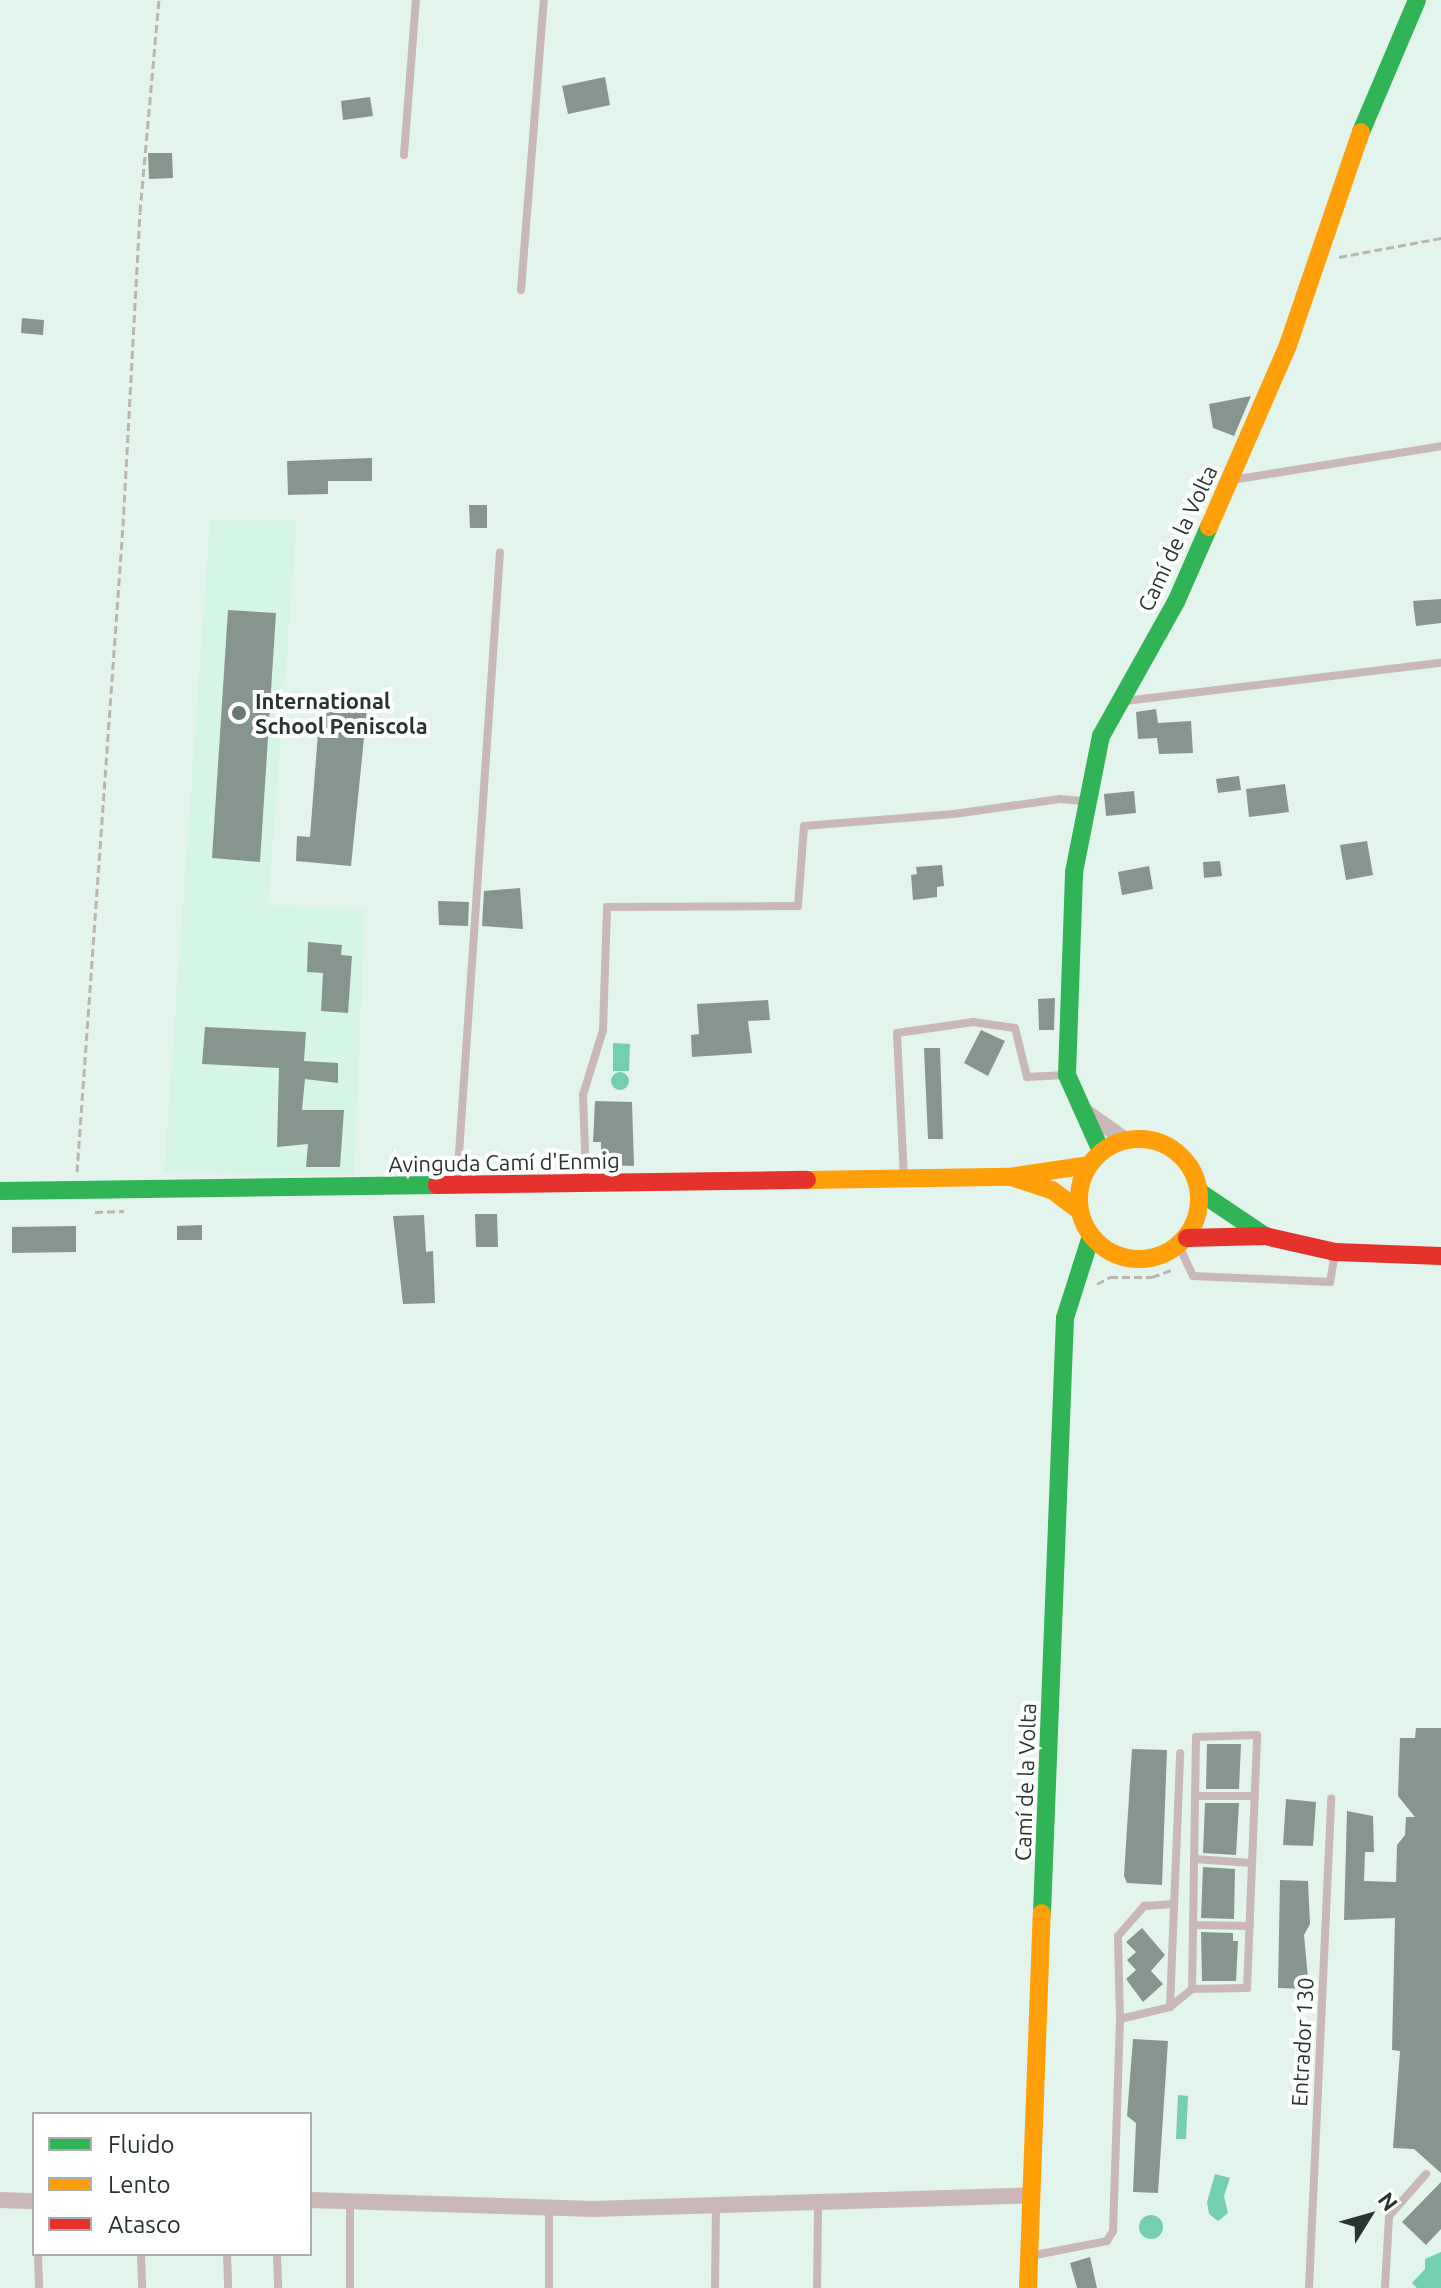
<!DOCTYPE html>
<html>
<head>
<meta charset="utf-8">
<style>
	body { margin:0 }
	#map { position:relative; width:1441px; height:2288px; overflow:hidden; background:#e2f4ec; font-family:Ubuntu,sans-serif }
	div>[style] { position:absolute }
	[style*='--x'] { left:calc(var(--x)*1px); top:calc(var(--y)*1px); width:calc(var(--w)*1px); rotate:calc(var(--a)*1deg) }
	.built>* { inset:0; background:#d5f5e7 }
	.water>* { inset:0; background:#74ceb0 }
	.round { border-radius:50% }
	.building>* { inset:0; background:#87958f }
	.path>* { height:3px; margin-top:-1.5px; transform-origin:0; background:repeating-linear-gradient(90deg,#bbb5b2 0 8px,transparent 0 12px) }
	.lane>* { height:8px; margin:-4px; padding:0 4px; transform-origin:4px; border-radius:4px; background:#c9b8b7 }
	.street>* { height:16px; margin:-8px; padding:0 8px; transform-origin:8px; border-radius:8px; background:#c9b8b7 }
	.fast>* { height:18px; margin:-9px; padding:0 9px; transform-origin:9px; border-radius:9px; background:#30b455 }
	.slow>* { height:18px; margin:-9px; padding:0 9px; transform-origin:9px; border-radius:9px; background:#ff9f0a }
	.slow>.ring { margin:-9px; padding:0; box-sizing:content-box; background:none; border:18px solid #ff9f0a; border-radius:50% }
	.jam>* { height:18px; margin:-9px; padding:0 9px; transform-origin:9px; border-radius:9px; background:#e5322d }
	.dots>* { width:22px; height:22px; translate:-50% -50%; box-sizing:border-box; border:4px solid #fff; border-radius:50% }
	span { translate:-50% -50%; white-space:nowrap; text-align:center; line-height:1.15; -webkit-text-stroke:8px #fff; paint-order:stroke }
	.street-label { font-size:22px; color:#28352f }
	.poi-label { font-size:22px; color:#28352f; font-weight:700 }
	.left { translate:0 -50%; text-align:left }
	.legend { position:absolute; left:32px; top:2112px; width:280px; height:144px; box-sizing:border-box; background:#fff; border:2px solid #a9aeac; margin:0; padding:10px 14px; list-style:none; font-size:24px; color:#28352f }
	.legend li { display:flex; align-items:center; gap:16px; height:40px }
	.legend b { width:40px; border:2px solid #a9aeac }
	.north { position:absolute; left:1329px; top:2176px; width:80px; height:80px; -webkit-text-stroke:6px #fff; paint-order:stroke; rotate:53deg; font-size:22px; font-weight:700; line-height:32px; text-align:center; color:#28352f }
	.north::after { content:''; display:block; margin:auto; width:28px; height:36px; background:#28352f; clip-path:polygon(50% 0,100% 100%,50% 72%,0 100%) }
</style>
</head>
<body>
<div id="map">
	<div class="built">
		<i style="clip-path:polygon(297px 520px,268px 905px,365px 910px,354px 1174px,164px 1173px,210px 521px)"></i>
	</div>
	<div class="water">
		<i style="clip-path:polygon(613px 1043px,630px 1044px,629px 1071px,613px 1071px)"></i>
		<i class="round" style="left:611px;top:1072px;width:18px;height:18px"></i>
		<i style="clip-path:polygon(1178px 2095px,1188px 2096px,1186px 2139px,1176px 2139px)"></i>
		<i style="clip-path:polygon(1215px 2174px,1230px 2178px,1224px 2196px,1228px 2213px,1218px 2221px,1209px 2214px,1207px 2202px)"></i>
		<i class="round" style="left:1139px;top:2215px;width:24px;height:24px"></i>
		<i style="clip-path:polygon(1441px 2252px,1441px 2288px,1417px 2288px,1412px 2283px,1425px 2269px,1425px 2259px)"></i>
	</div>
	<div class="building">
		<i style="clip-path:polygon(605px 77px,610px 105px,568px 114px,562px 86px)"></i>
		<i style="clip-path:polygon(370px 97px,373px 116px,343px 120px,341px 101px)"></i>
		<i style="clip-path:polygon(148px 153px,172px 153px,173px 178px,149px 179px)"></i>
		<i style="clip-path:polygon(22px 318px,44px 320px,43px 335px,21px 333px)"></i>
		<i style="clip-path:polygon(1251px 396px,1234px 436px,1213px 428px,1209px 404px)"></i>
		<i style="clip-path:polygon(372px 458px,372px 481px,328px 481px,328px 494px,288px 495px,287px 461px)"></i>
		<i style="clip-path:polygon(469px 505px,487px 505px,487px 528px,470px 528px)"></i>
		<i style="clip-path:polygon(1441px 599px,1441px 623px,1416px 626px,1413px 601px)"></i>
		<i style="clip-path:polygon(228px 610px,276px 613px,260px 862px,212px 858px)"></i>
		<i style="clip-path:polygon(321px 694px,368px 699px,351px 866px,296px 861px,297px 836px,310px 837px)"></i>
		<i style="clip-path:polygon(1156px 709px,1158px 723px,1191px 721px,1193px 753px,1159px 754px,1157px 738px,1138px 739px,1136px 712px)"></i>
		<i style="clip-path:polygon(1239px 776px,1241px 790px,1218px 793px,1216px 779px)"></i>
		<i style="clip-path:polygon(1285px 784px,1289px 812px,1249px 817px,1246px 789px)"></i>
		<i style="clip-path:polygon(1134px 791px,1136px 813px,1106px 816px,1104px 794px)"></i>
		<i style="clip-path:polygon(1367px 841px,1373px 875px,1346px 880px,1340px 845px)"></i>
		<i style="clip-path:polygon(1220px 861px,1222px 876px,1204px 878px,1203px 862px)"></i>
		<i style="clip-path:polygon(942px 865px,944px 886px,937px 887px,937px 897px,913px 900px,911px 875px,917px 874px,916px 867px)"></i>
		<i style="clip-path:polygon(1149px 866px,1153px 889px,1122px 895px,1118px 872px)"></i>
		<i style="clip-path:polygon(520px 888px,523px 929px,482px 926px,484px 891px)"></i>
		<i style="clip-path:polygon(438px 901px,469px 902px,468px 926px,439px 925px)"></i>
		<i style="clip-path:polygon(308px 942px,342px 945px,341px 955px,352px 956px,348px 1013px,321px 1011px,323px 973px,307px 972px)"></i>
		<i style="clip-path:polygon(1055px 998px,1054px 1030px,1039px 1030px,1038px 999px)"></i>
		<i style="clip-path:polygon(768px 1000px,770px 1020px,748px 1021px,752px 1053px,692px 1057px,691px 1035px,699px 1034px,697px 1004px)"></i>
		<i style="clip-path:polygon(205px 1027px,306px 1032px,304px 1061px,338px 1063px,338px 1083px,305px 1079px,302px 1110px,344px 1110px,340px 1167px,306px 1167px,308px 1144px,277px 1147px,279px 1068px,202px 1064px)"></i>
		<i style="clip-path:polygon(981px 1030px,1005px 1041px,988px 1076px,964px 1063px)"></i>
		<i style="clip-path:polygon(924px 1048px,940px 1048px,943px 1139px,928px 1139px)"></i>
		<i style="clip-path:polygon(595px 1101px,632px 1102px,634px 1166px,601px 1165px,601px 1142px,593px 1142px)"></i>
		<i style="clip-path:polygon(475px 1214px,497px 1214px,498px 1247px,476px 1247px)"></i>
		<i style="clip-path:polygon(424px 1215px,426px 1252px,433px 1251px,435px 1303px,403px 1304px,393px 1216px)"></i>
		<i style="clip-path:polygon(202px 1225px,202px 1240px,177px 1240px,177px 1226px)"></i>
		<i style="clip-path:polygon(76px 1226px,76px 1252px,12px 1253px,12px 1227px)"></i>
		<i style="clip-path:polygon(1416px 1728px,1441px 1728px,1441px 2173px,1414px 2149px,1393px 2148px,1400px 2051px,1392px 2050px,1395px 1918px,1344px 1920px,1347px 1811px,1373px 1816px,1374px 1852px,1365px 1852px,1364px 1881px,1396px 1882px,1397px 1845px,1405px 1835px,1406px 1817px,1415px 1817px,1398px 1796px,1400px 1738px,1415px 1738px)"></i>
		<i style="clip-path:polygon(1207px 1744px,1241px 1744px,1239px 1789px,1206px 1789px)"></i>
		<i style="clip-path:polygon(1132px 1749px,1167px 1750px,1162px 1885px,1127px 1883px,1124px 1876px)"></i>
		<i style="clip-path:polygon(1286px 1799px,1316px 1802px,1313px 1846px,1283px 1845px)"></i>
		<i style="clip-path:polygon(1205px 1803px,1239px 1803px,1236px 1855px,1203px 1853px)"></i>
		<i style="clip-path:polygon(1203px 1867px,1235px 1869px,1234px 1919px,1201px 1918px)"></i>
		<i style="clip-path:polygon(1280px 1880px,1308px 1881px,1310px 1924px,1304px 1935px,1309px 1989px,1278px 1988px)"></i>
		<i style="clip-path:polygon(1142px 1928px,1165px 1955px,1151px 1971px,1163px 1984px,1143px 2002px,1126px 1979px,1136px 1970px,1127px 1960px,1136px 1952px,1126px 1942px)"></i>
		<i style="clip-path:polygon(1201px 1932px,1233px 1933px,1233px 1941px,1238px 1941px,1236px 1981px,1202px 1981px)"></i>
		<i style="clip-path:polygon(1133px 2039px,1168px 2041px,1158px 2193px,1133px 2192px,1136px 2123px,1127px 2116px)"></i>
		<i style="clip-path:polygon(1441px 2182px,1441px 2229px,1426px 2245px,1402px 2222px)"></i>
		<i style="clip-path:polygon(1090px 2257px,1097px 2288px,1077px 2288px,1070px 2263px)"></i>
	</div>
	<div class="path">
		<i style="--x:1339;--y:257;--w:104;--a:-10.6"></i>
		<i style="--x:77;--y:1172;--w:648;--a:-85.93"></i>
		<i style="--x:123;--y:526;--w:314;--a:-86.9"></i>
		<i style="--x:140;--y:212;--w:213;--a:-84.9"></i>
		<i style="--x:95;--y:1212;--w:29;--a:-2"></i>
		<i style="--x:1097;--y:1284;--w:15;--a:-28"></i>
		<i style="--x:1110;--y:1277;--w:42;--a:0"></i>
		<i style="--x:1152;--y:1277;--w:23;--a:-20"></i>
	</div>
	<div class="lane">
		<i style="--x:404;--y:155;--w:155;--a:-85.6"></i>
		<i style="--x:521;--y:290;--w:291;--a:-85.5"></i>
		<i style="--x:1232;--y:480;--w:212;--a:-9.2"></i>
		<i style="--x:1125;--y:701;--w:318;--a:-6.9"></i>
		<i style="--x:904;--y:1178;--w:145;--a:-92.8"></i>
		<i style="--x:897;--y:1033;--w:77;--a:-8.2"></i>
		<i style="--x:973;--y:1022;--w:42;--a:8.1"></i>
		<i style="--x:1015;--y:1028;--w:50;--a:76.2"></i>
		<i style="--x:1027;--y:1077;--w:39;--a:-3"></i>
		<i style="--x:586;--y:1180;--w:85;--a:-92"></i>
		<i style="--x:583;--y:1095;--w:68;--a:-72.9"></i>
		<i style="--x:603;--y:1030;--w:123;--a:-88.1"></i>
		<i style="--x:607;--y:907;--w:191;--a:-0.3"></i>
		<i style="--x:798;--y:906;--w:80;--a:-85.7"></i>
		<i style="--x:804;--y:826;--w:150;--a:-4.6"></i>
		<i style="--x:954;--y:814;--w:107;--a:-8.1"></i>
		<i style="--x:1060;--y:799;--w:25;--a:5"></i>
		<i style="--x:457;--y:1183;--w:632;--a:-86.1"></i>
		<i style="--x:1179;--y:1246;--w:33;--a:65"></i>
		<i style="--x:1193;--y:1276;--w:137;--a:2.5"></i>
		<i style="--x:1330;--y:1282;--w:28;--a:-80"></i>
		<i style="--x:1195;--y:1796;--w:60;--a:0"></i>
		<i style="--x:1194;--y:1859;--w:58;--a:3.9"></i>
		<i style="--x:1193;--y:1925;--w:57;--a:1"></i>
		<i style="--x:1170;--y:2007;--w:28;--a:-39"></i>
		<i style="--x:1192;--y:1989;--w:55;--a:-1"></i>
		<i style="--x:1247;--y:1988;--w:253;--a:-87.7"></i>
		<i style="--x:1257;--y:1735;--w:61;--a:178.1"></i>
		<i style="--x:1196;--y:1737;--w:252;--a:90.9"></i>
		<i style="--x:1120;--y:2019;--w:83;--a:-91.4"></i>
		<i style="--x:1118;--y:1936;--w:40;--a:-49"></i>
		<i style="--x:1144;--y:1906;--w:30;--a:-4"></i>
		<i style="--x:350;--y:2201;--w:87;--a:90"></i>
		<i style="--x:549;--y:2209;--w:79;--a:90"></i>
		<i style="--x:38;--y:2254;--w:34;--a:88"></i>
		<i style="--x:141;--y:2254;--w:34;--a:88"></i>
		<i style="--x:227;--y:2254;--w:34;--a:88"></i>
		<i style="--x:277;--y:2254;--w:34;--a:88"></i>
		<i style="--x:1030;--y:2256;--w:78;--a:-11"></i>
		<i style="--x:1107;--y:2241;--w:12;--a:-59"></i>
		<i style="--x:1113;--y:2231;--w:212;--a:-88.1"></i>
		<i style="--x:1120;--y:2019;--w:51;--a:-13.5"></i>
		<i style="--x:1170;--y:2007;--w:254;--a:-87.7"></i>
		<i style="--x:715;--y:2288;--w:82;--a:-89.3"></i>
		<i style="--x:817;--y:2288;--w:86;--a:-89.3"></i>
		<i style="--x:1309;--y:2288;--w:490;--a:-87.4"></i>
		<i style="--x:1385;--y:2288;--w:72;--a:-86.8"></i>
		<i style="--x:1389;--y:2216;--w:56;--a:-48.6"></i>
	</div>
	<div class="street">
		<i style="--x:1083;--y:1110;--w:50;--a:35.3"></i>
		<i style="--x:0;--y:2200;--w:34;--a:2"></i>
		<i style="--x:310;--y:2200;--w:283;--a:1.8"></i>
		<i style="--x:593;--y:2209;--w:439;--a:-1.8"></i>
	</div>
	<div class="fast">
		<i style="--x:1361;--y:132;--w:143;--a:-67"></i>
		<i style="--x:1101;--y:1151;--w:83;--a:-114.1"></i>
		<i style="--x:1067;--y:1075;--w:203;--a:-88"></i>
		<i style="--x:1074;--y:872;--w:139;--a:-78.8"></i>
		<i style="--x:1101;--y:736;--w:154;--a:-60.8"></i>
		<i style="--x:1176;--y:602;--w:82;--a:-66.3"></i>
		<i style="--x:0;--y:1191;--w:437;--a:-0.8"></i>
		<i style="--x:1201;--y:1193;--w:77;--a:33.9"></i>
		<i style="--x:1042;--y:1913;--w:595;--a:-87.79"></i>
		<i style="--x:1065;--y:1318;--w:86;--a:-72.4"></i>
	</div>
	<div class="slow">
		<i style="--x:1209;--y:527;--w:198;--a:-66.5"></i>
		<i style="--x:1288;--y:345;--w:225;--a:-71.1"></i>
		<i class="ring" style="left:1079px;top:1139px;width:102px;height:102px"></i>
		<i style="--x:1014;--y:1178;--w:40;--a:18"></i>
		<i style="--x:1052;--y:1190;--w:34;--a:37"></i>
		<i style="--x:807;--y:1180;--w:202;--a:-0.9"></i>
		<i style="--x:1009;--y:1177;--w:80;--a:-8.6"></i>
		<i style="--x:1028;--y:2288;--w:375;--a:-87.9"></i>
	</div>
	<div class="jam">
		<i style="--x:437;--y:1185;--w:370;--a:-0.8"></i>
		<i style="--x:1187;--y:1238;--w:78;--a:-1.5"></i>
		<i style="--x:1265;--y:1236;--w:72;--a:12.9"></i>
		<i style="--x:1335;--y:1252;--w:106;--a:2.2"></i>
	</div>
	<div class="dots">
		<i style="left:239px;top:713px;background:#697871"></i>
	</div>
	<div class="street-label">
		<span style="left:1177px;top:538px;rotate:-65deg">Camí de la Volta</span>
		<span style="left:504px;top:1162px;rotate:-1deg">Avinguda Camí d'Enmig</span>
		<span style="left:1025px;top:1782px;rotate:-88deg">Camí de la Volta</span>
		<span style="left:1302px;top:2042px;rotate:-87deg">Entrador 130</span>
	</div>
	<div class="poi-label">
		<span class="left" style="left:255px;top:713px">International<br>School Peniscola</span>
	</div>
	<ul class="legend">
	<li><b style="height:10px;background:#30b455"></b>Fluido</li>
	<li><b style="height:10px;background:#ff9f0a"></b>Lento</li>
	<li><b style="height:10px;background:#e5322d"></b>Atasco</li>
	</ul>
	<div class="north">N</div>
</div>
</body>
</html>
